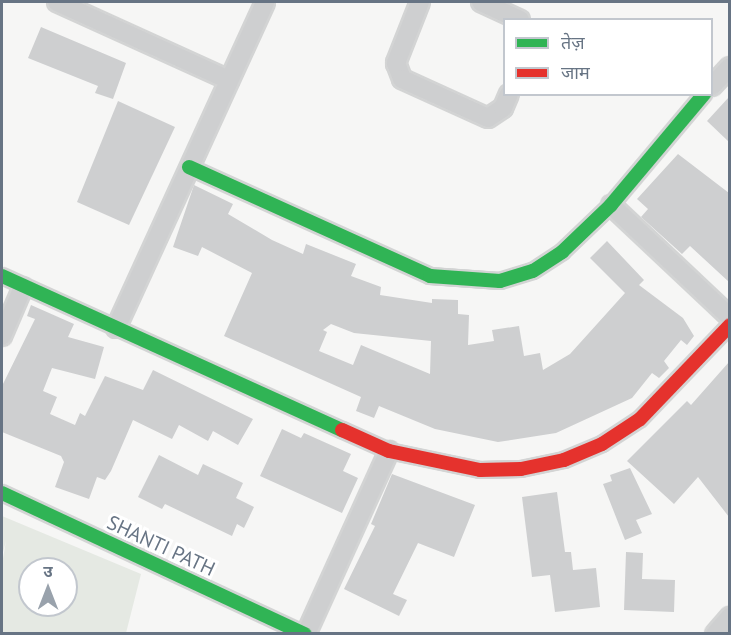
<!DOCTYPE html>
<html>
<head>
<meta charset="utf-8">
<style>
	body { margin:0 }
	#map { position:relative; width:731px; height:635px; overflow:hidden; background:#f6f6f5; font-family:"PT Sans","Noto Sans Devanagari",sans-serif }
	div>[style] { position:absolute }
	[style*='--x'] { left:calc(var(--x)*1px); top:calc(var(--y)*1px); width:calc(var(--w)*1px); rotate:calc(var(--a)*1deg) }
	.green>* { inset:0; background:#e5e9e3 }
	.building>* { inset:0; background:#cecfd0 }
	.roads { filter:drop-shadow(2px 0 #d3d4d4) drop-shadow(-2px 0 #d3d4d4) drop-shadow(0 2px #d3d4d4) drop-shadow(0 -2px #d3d4d4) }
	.street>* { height:18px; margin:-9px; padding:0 9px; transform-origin:9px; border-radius:9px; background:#cecfd0 }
	.fast>* { height:14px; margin:-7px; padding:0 7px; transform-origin:7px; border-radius:7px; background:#30b455 }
	.jam>* { height:14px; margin:-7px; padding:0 7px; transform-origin:7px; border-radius:7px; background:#e5322d }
	span { translate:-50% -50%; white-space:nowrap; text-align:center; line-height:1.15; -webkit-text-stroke:6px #fff; paint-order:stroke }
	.street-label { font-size:20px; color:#677484 }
	.frame { position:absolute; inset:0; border:3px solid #677484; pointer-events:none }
	.legend { position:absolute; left:503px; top:18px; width:210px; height:78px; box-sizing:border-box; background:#fff; border:2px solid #c2c7ce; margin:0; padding:8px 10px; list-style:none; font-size:18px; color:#677484 }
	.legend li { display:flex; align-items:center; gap:12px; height:30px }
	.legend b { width:30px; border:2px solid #c2c7ce }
	.north { position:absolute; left:18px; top:557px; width:60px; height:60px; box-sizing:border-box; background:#fff; border:2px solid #c2c7ce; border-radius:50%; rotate:0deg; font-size:16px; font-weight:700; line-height:24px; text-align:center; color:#677484 }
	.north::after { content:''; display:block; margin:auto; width:21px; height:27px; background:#99a2ac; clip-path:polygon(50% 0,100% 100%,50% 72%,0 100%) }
</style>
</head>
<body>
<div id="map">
	<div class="green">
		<i style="clip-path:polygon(evenodd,2px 516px,141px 574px,126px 633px,2px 633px,2px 564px,6px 541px,2px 556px,2px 516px,30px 569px,66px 569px,66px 605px,30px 605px,30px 569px)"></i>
	</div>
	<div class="building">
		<i style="clip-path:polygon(41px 27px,126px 63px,113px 99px,95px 93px,98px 86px,28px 58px)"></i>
		<i style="clip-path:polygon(729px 97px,729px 142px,707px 121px)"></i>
		<i style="clip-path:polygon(118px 101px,175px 127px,129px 225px,77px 202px)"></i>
		<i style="clip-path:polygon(678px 154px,729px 193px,729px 282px,690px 246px,682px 254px,641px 217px,648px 209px,637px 199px)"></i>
		<i style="clip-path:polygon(evenodd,194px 185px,233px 204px,228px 214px,272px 240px,303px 254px,306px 244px,356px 264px,351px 276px,381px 287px,380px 295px,432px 303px,432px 299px,458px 300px,458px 314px,469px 315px,468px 345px,494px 341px,492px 330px,519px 326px,524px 356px,540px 353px,543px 370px,570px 354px,625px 293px,590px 258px,607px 241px,644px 280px,639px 285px,683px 318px,694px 336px,687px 345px,681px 340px,664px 361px,669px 368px,659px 378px,652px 373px,632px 398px,556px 433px,498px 442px,435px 429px,379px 406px,374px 418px,356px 411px,361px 397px,224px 336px,252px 273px,202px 247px,198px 256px,173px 247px,194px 185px,331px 324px,354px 333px,431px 341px,430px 374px,361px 345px,353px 365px,319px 351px,327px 332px,323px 330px,331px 324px)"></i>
		<i style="clip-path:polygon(31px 305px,74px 324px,68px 337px,104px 347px,95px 379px,52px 368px,43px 391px,57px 397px,50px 414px,75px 425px,80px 413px,85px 416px,105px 376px,143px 390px,153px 370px,253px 419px,238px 445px,213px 431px,208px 441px,179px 425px,172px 439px,133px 420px,111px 471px,105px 480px,97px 477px,89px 499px,55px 487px,64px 462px,61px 456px,2px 432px,2px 386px,35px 319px,27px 316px)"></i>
		<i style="clip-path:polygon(729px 362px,729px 517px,698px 477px,674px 504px,627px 461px,687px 401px,691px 405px)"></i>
		<i style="clip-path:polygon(282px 429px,301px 438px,304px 433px,351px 454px,343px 471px,358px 478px,342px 513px,260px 476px)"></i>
		<i style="clip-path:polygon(159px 455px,198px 475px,203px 464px,243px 483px,236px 498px,254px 507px,244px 528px,237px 524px,232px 536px,165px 504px,162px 509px,138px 497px)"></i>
		<i style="clip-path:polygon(630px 468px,652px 514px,636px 520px,642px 533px,625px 540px,603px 484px,612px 481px,610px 475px)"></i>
		<i style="clip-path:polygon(392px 474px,475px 505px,454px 557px,418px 543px,393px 594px,407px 600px,399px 616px,344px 589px,375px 526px,371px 524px)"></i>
		<i style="clip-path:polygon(557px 492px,565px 552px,571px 552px,573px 570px,596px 568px,600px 607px,555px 612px,550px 575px,532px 577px,522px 497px)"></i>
		<i style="clip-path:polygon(626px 552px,643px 553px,642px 579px,675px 580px,674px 612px,624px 610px)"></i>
	</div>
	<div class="roads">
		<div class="street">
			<i style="--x:57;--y:2;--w:189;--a:24.4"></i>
			<i style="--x:420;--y:2;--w:66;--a:111.5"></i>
			<i style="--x:396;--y:63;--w:17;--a:69"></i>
			<i style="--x:402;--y:79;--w:94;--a:24.4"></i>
			<i style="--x:488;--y:118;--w:18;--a:-34"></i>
			<i style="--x:503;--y:108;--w:15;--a:-67"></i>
			<i style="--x:481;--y:2;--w:43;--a:24.8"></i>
			<i style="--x:712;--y:86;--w:26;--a:-47"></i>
			<i style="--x:611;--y:205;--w:163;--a:43.3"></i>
			<i style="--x:116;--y:328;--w:358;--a:-65.4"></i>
			<i style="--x:2;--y:336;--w:53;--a:-66.8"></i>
			<i style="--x:306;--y:634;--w:201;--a:-65.6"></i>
			<i style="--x:715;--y:634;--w:23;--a:-49"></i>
		</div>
		<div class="fast">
			<i style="--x:189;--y:167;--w:265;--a:24.3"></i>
			<i style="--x:430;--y:276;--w:70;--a:4.1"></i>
			<i style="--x:500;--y:281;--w:34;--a:-17"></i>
			<i style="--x:533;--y:271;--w:35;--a:-33"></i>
			<i style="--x:562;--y:252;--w:68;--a:-43.8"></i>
			<i style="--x:611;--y:205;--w:145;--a:-50"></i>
			<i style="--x:2;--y:276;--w:373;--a:24.4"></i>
			<i style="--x:2;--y:493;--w:334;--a:25"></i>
		</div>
		<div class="jam">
			<i style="--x:342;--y:430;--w:51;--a:24.1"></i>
			<i style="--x:389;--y:451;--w:93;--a:11.8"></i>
			<i style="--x:480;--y:470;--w:41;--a:-1.4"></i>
			<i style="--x:521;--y:469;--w:44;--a:-11.8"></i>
			<i style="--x:564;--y:460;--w:41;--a:-22.8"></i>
			<i style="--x:602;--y:444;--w:45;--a:-33.3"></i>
			<i style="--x:640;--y:419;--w:130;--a:-46.2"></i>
		</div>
	</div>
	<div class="street-label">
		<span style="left:161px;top:546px;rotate:25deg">SHANTI PATH</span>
	</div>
	<div class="frame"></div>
	<ul class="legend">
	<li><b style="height:8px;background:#30b455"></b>तेज़</li>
	<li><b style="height:8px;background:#e5322d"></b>जाम</li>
	</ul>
	<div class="north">उ</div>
</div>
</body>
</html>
